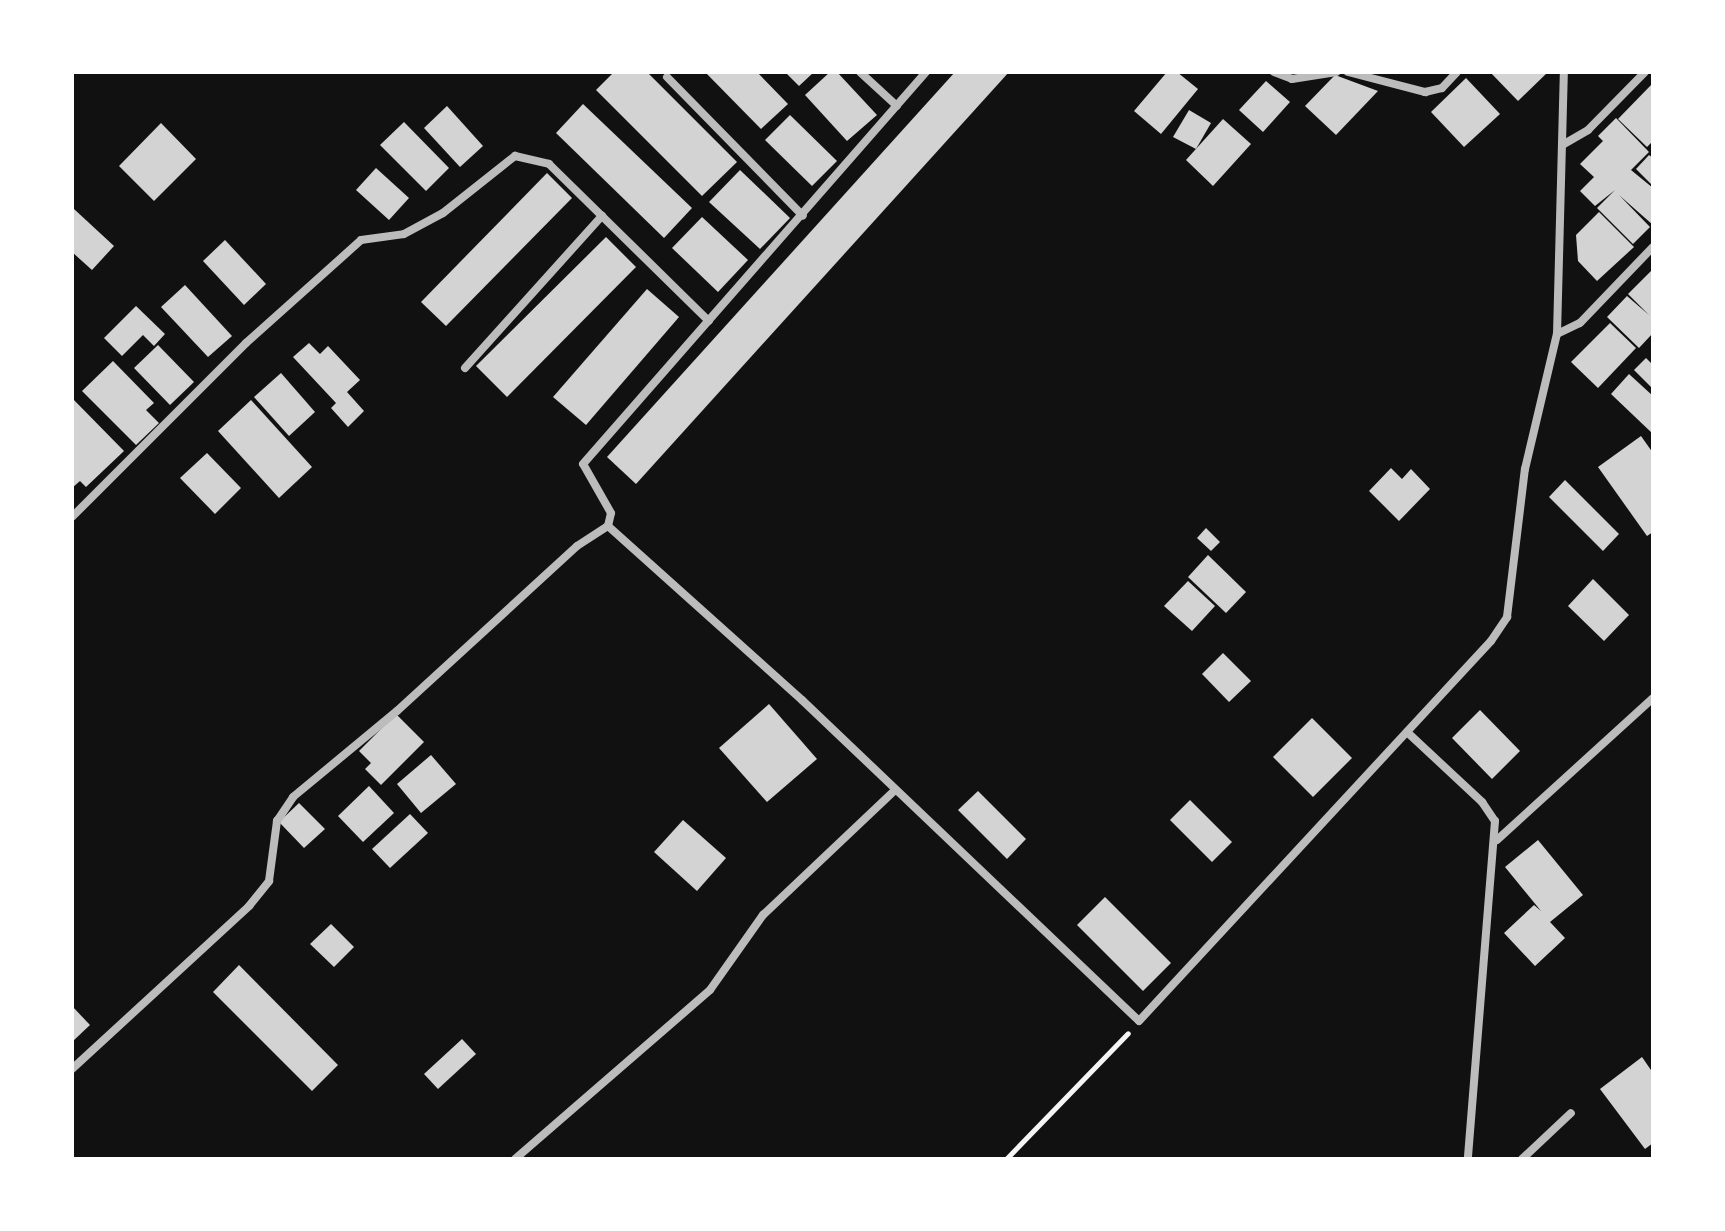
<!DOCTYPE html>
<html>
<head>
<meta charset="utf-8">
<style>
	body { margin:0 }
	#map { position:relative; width:1725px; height:1231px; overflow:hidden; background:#111; font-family:Montserrat,sans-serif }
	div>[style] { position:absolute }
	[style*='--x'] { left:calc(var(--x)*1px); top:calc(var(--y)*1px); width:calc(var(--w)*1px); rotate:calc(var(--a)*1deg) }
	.building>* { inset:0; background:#d3d3d3 }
	.path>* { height:5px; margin:-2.5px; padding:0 2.5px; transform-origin:2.5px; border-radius:2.5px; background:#f5f5f5 }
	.minor>* { height:8px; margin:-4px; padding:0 4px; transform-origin:4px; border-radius:4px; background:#bcbcbc }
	span { translate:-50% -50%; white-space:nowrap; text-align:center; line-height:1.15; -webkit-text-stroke:8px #fff; paint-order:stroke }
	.frame { position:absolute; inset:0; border:74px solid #fff; pointer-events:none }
</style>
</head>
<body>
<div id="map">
	<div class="building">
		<i style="clip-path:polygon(614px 72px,647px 72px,737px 162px,702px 196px,596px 90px)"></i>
		<i style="clip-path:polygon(705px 72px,757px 72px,788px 104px,761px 129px)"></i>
		<i style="clip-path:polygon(785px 72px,814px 72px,799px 86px)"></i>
		<i style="clip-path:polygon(830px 72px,837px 72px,877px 115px,847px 141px,805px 95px)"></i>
		<i style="clip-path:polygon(955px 72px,1009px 72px,636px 484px,607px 457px)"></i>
		<i style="clip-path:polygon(1167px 72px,1177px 72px,1198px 89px,1161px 134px,1134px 111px)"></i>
		<i style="clip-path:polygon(1490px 72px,1548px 72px,1518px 101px)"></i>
		<i style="clip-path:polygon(1335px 75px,1378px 91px,1336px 135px,1305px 106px)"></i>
		<i style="clip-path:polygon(1466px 78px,1500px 114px,1464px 147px,1431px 112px)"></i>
		<i style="clip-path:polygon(1266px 81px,1290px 102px,1263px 132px,1239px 110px)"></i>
		<i style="clip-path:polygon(1653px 83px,1653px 141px,1647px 147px,1618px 119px)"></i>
		<i style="clip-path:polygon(583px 104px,692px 208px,664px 238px,556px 133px)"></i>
		<i style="clip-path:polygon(447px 106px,483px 146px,460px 167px,424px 128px)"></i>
		<i style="clip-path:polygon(1189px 110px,1211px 123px,1196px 149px,1173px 137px)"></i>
		<i style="clip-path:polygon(790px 115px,837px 161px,812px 186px,765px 140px)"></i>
		<i style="clip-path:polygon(1616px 118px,1649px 152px,1631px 170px,1653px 188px,1653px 225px,1619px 195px,1650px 227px,1633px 244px,1597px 208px,1615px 190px,1595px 206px,1580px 191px,1594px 177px,1580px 164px,1603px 141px,1598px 136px)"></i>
		<i style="clip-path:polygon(1223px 119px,1251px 144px,1213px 186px,1186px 160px)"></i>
		<i style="clip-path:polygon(404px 122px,449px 168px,426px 191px,380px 145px)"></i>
		<i style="clip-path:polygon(161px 123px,196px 159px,154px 201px,119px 166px)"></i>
		<i style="clip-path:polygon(1649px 155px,1653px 158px,1653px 186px,1636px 169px)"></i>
		<i style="clip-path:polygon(376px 168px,409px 198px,389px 220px,356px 190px)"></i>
		<i style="clip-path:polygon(740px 170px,790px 218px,760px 249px,709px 202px)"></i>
		<i style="clip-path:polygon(547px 173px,572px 198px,446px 326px,421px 302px)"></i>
		<i style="clip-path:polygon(74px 209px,114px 246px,92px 270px,72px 252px)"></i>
		<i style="clip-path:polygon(1599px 212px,1634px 247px,1597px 281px,1578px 261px,1576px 235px)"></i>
		<i style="clip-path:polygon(702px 217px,748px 260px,718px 292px,672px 248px)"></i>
		<i style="clip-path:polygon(606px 237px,636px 267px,507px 397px,476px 366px)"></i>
		<i style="clip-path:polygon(225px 240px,266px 284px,244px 305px,203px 261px)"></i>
		<i style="clip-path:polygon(1653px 269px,1653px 333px,1639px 348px,1607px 317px,1627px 296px,1649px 315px,1628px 294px)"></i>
		<i style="clip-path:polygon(185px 285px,232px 336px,208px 357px,161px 307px)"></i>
		<i style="clip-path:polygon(647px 289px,679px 317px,586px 425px,553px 397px)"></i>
		<i style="clip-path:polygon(136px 306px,165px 334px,154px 346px,143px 335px,122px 356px,104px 338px)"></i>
		<i style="clip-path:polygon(1610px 323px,1636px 348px,1598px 388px,1571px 362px)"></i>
		<i style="clip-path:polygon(309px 343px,320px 354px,328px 346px,360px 380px,347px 392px,364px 411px,348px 427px,331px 408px,336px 403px,293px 357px)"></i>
		<i style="clip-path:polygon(158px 345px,194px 382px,170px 405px,134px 368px)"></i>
		<i style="clip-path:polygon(1646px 358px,1653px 365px,1651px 387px,1634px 370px)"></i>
		<i style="clip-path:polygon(113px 361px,154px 403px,146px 410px,159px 423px,136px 445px,82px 391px)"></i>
		<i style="clip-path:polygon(281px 373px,315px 412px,289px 436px,254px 397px)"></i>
		<i style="clip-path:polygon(1629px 374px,1653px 396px,1653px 434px,1611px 394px)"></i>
		<i style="clip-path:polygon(72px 398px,124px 451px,86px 487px,80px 481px,72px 488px)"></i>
		<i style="clip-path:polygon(251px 400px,312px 467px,279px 498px,218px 431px)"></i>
		<i style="clip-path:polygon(1641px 436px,1653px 453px,1653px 532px,1647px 536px,1598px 467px)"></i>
		<i style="clip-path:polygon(207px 453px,241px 488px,215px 514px,180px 478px)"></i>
		<i style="clip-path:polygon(1391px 468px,1402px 479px,1411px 469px,1430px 489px,1399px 521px,1369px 491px)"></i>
		<i style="clip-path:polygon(1565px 480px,1619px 534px,1603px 551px,1549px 497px)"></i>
		<i style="clip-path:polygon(1206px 528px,1220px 542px,1211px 551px,1197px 538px)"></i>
		<i style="clip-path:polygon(1208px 555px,1246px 592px,1226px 613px,1188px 577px)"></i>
		<i style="clip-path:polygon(1593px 579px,1629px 615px,1604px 641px,1568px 606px)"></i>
		<i style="clip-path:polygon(1188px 581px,1215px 606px,1192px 631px,1164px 606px)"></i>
		<i style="clip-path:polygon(1223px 653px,1251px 681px,1229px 702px,1202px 674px)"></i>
		<i style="clip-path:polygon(769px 704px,817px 759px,767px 802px,719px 748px)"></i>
		<i style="clip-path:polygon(1480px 710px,1520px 751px,1492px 779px,1452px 738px)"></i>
		<i style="clip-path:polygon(396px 714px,424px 742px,381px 785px,365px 769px,371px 763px,359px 751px)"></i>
		<i style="clip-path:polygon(1312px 718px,1352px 758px,1313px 797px,1273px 757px)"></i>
		<i style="clip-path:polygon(431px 755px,456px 784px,421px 813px,397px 784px)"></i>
		<i style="clip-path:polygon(369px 786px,394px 813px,363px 842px,338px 816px)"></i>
		<i style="clip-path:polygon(978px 791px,1026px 839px,1007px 859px,958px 810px)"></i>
		<i style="clip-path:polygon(1190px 800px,1232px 842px,1212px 862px,1170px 820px)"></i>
		<i style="clip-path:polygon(299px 803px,325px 829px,304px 848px,279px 822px)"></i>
		<i style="clip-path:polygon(410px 814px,428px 833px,390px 868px,372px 849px)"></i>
		<i style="clip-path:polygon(683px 820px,726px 858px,697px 891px,654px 852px)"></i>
		<i style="clip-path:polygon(1538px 840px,1583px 895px,1550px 922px,1565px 938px,1535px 966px,1504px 933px,1534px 905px,1541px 911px,1505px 867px)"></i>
		<i style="clip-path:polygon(1105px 897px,1171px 963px,1143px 991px,1077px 925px)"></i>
		<i style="clip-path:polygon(331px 924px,354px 947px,334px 967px,310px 944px)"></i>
		<i style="clip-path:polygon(239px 965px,338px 1065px,312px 1091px,213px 992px)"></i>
		<i style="clip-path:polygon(72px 1006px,90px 1025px,72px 1042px)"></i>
		<i style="clip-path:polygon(462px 1039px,476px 1054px,438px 1089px,424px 1074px)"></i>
		<i style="clip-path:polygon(1642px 1057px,1653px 1073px,1653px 1143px,1645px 1149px,1600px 1089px)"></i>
	</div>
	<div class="path">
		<i style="--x:1006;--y:1159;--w:175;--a:-45.9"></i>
	</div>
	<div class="minor">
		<i style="--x:860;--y:72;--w:50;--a:42.6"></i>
		<i style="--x:1274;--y:72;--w:19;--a:21"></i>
		<i style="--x:1292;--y:79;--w:45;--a:-9"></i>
		<i style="--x:1348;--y:72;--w:80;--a:14.6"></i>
		<i style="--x:1425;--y:92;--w:17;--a:-13"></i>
		<i style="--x:1442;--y:88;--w:22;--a:-47"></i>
		<i style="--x:667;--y:77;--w:194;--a:45.6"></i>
		<i style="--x:1564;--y:144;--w:28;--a:-30"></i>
		<i style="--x:1588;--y:130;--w:81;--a:-45.5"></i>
		<i style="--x:1557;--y:334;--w:25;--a:-26"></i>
		<i style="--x:1580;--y:323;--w:105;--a:-46.2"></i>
		<i style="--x:465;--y:368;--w:205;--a:-48"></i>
		<i style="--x:72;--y:517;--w:246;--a:-45"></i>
		<i style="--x:246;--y:343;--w:154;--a:-41.8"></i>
		<i style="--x:361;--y:240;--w:43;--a:-7.9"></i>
		<i style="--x:404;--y:234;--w:44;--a:-28.3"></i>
		<i style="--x:443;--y:213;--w:92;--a:-38.4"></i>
		<i style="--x:515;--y:156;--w:35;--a:13"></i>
		<i style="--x:549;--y:164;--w:224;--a:44.5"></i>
		<i style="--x:608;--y:526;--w:13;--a:-77"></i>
		<i style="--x:611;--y:513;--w:56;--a:-119.7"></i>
		<i style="--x:583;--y:464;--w:521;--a:-48.81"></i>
		<i style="--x:1407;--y:732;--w:103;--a:43"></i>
		<i style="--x:1482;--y:802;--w:23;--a:56"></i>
		<i style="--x:1495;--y:821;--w:339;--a:94.6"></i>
		<i style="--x:1497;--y:840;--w:211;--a:-42.3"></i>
		<i style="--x:72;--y:1069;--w:241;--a:-42.6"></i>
		<i style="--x:249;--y:906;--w:32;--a:-51"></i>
		<i style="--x:269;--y:881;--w:61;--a:-82.4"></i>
		<i style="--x:277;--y:821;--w:29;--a:-56"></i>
		<i style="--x:293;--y:797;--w:135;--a:-39.6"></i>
		<i style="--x:397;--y:711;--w:244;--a:-42.5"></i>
		<i style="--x:577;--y:546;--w:37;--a:-33"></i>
		<i style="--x:608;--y:526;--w:261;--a:41.9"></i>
		<i style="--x:802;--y:700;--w:465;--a:43.6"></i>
		<i style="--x:1139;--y:1021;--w:518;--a:-47.19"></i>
		<i style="--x:1491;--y:641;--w:29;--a:-56"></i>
		<i style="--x:1507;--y:617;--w:149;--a:-83.1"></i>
		<i style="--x:1525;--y:469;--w:139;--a:-76.7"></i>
		<i style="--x:1557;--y:334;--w:262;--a:-88.5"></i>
		<i style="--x:515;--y:1159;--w:258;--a:-40.9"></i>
		<i style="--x:710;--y:990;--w:92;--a:-54.8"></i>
		<i style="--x:763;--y:915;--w:182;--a:-43.4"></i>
		<i style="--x:1522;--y:1159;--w:67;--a:-43.2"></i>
	</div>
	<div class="frame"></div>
</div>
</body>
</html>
